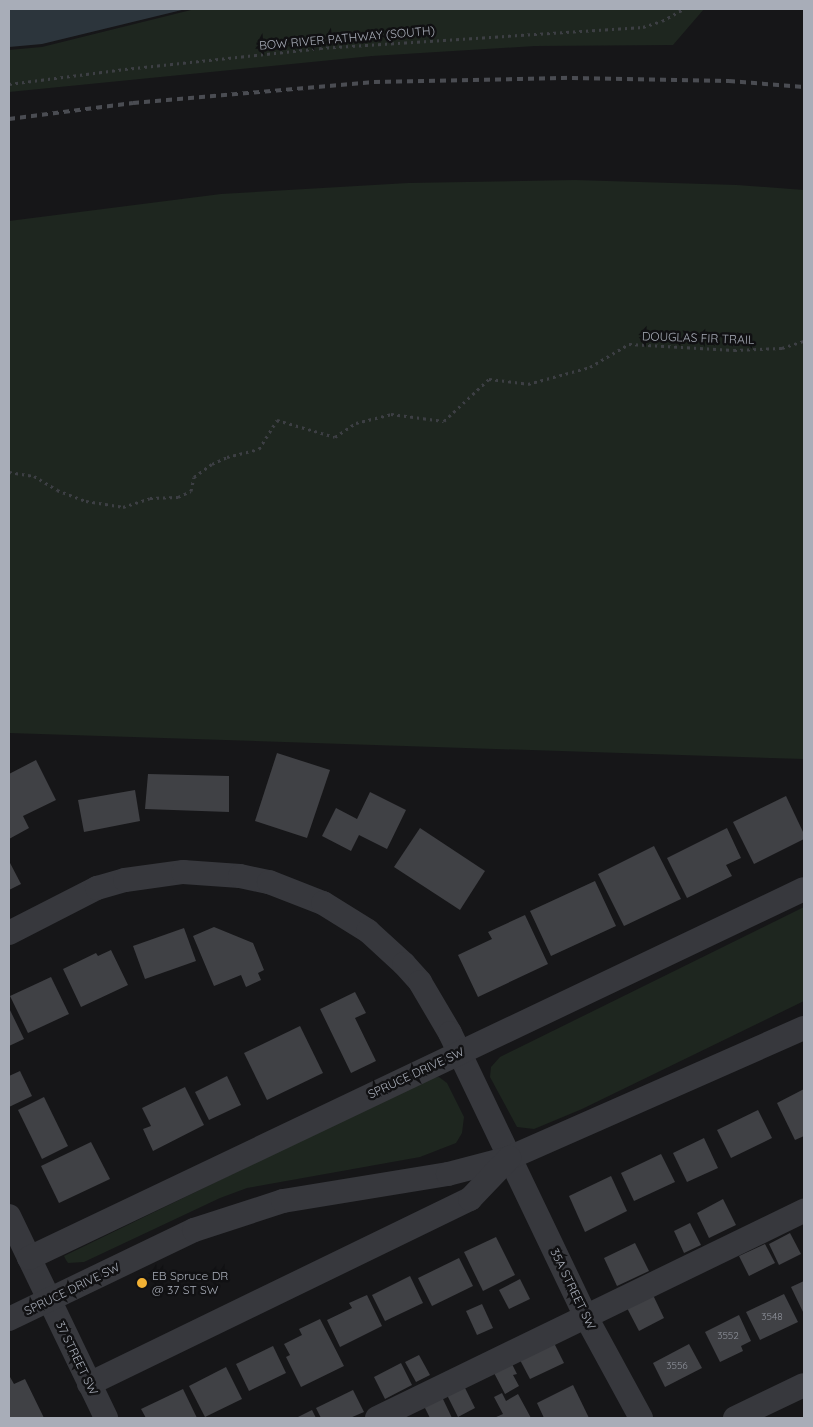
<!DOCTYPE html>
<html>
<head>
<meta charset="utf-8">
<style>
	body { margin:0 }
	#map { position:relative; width:813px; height:1427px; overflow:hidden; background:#161618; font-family:Quicksand,sans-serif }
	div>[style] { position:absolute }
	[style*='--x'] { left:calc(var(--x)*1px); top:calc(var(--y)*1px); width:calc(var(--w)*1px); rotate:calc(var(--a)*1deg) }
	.green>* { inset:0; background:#1e261f }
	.water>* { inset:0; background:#2c353c }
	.building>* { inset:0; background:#404145 }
	.path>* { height:3px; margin-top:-1.5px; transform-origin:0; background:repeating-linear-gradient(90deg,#3d3f44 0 2.5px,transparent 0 6.5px) }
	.minor>* { height:24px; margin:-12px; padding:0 12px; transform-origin:12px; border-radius:12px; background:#37383d }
	.rail>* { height:4px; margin-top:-2px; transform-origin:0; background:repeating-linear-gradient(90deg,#4a4c52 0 6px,transparent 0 11px) }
	.dots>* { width:14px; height:14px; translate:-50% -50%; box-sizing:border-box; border:2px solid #111113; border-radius:50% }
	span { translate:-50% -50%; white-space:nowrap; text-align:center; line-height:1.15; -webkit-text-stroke:5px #111113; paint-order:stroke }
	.number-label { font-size:10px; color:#8e929b }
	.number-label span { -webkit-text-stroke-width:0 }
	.street-label { font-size:12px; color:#a8adb8 }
	.poi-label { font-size:12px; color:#a8adb8 }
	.left { translate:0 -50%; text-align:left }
	.frame { position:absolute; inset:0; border:10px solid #a8adb8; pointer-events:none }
</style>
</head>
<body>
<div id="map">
	<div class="green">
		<i style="clip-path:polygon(195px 9px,704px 9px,673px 45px,535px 46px,372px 56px,9px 92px,9px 50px,42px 47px)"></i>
		<i style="clip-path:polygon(575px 180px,737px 185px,804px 190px,804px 759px,9px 733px,9px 221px,221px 194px,408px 183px)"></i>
		<i style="clip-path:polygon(804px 907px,804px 1001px,582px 1109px,534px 1129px,517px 1127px,490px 1077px,491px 1067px,500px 1057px)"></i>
		<i style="clip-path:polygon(439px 1077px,447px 1083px,464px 1117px,462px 1133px,456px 1143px,420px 1157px,247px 1188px,220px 1198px,84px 1262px,68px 1263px,66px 1260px,64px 1256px,430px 1078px)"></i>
	</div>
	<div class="water">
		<i style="clip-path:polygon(9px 9px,186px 9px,42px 44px,9px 47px)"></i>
	</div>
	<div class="building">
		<i style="clip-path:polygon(277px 753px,330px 770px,307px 838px,255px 821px)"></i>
		<i style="clip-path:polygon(36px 760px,56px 800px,23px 816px,29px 828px,9px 839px,9px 774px)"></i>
		<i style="clip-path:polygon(148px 774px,229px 776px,229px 812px,145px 809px)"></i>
		<i style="clip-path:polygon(135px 790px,140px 821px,84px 832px,78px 800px)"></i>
		<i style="clip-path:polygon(370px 792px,406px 810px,387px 849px,359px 835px,351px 851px,322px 836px,336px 808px,357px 819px)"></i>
		<i style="clip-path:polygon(786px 796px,804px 834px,804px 839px,754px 864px,733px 822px)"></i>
		<i style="clip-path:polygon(420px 828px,485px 871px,460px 910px,394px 867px)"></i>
		<i style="clip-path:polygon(727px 828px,741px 858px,726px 865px,732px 876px,687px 898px,667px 858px)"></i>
		<i style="clip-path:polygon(654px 846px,681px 899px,624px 926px,598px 874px)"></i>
		<i style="clip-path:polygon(9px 861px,21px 884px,9px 890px)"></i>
		<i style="clip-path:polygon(595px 881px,616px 926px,551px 956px,530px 911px)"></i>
		<i style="clip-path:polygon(525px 915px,548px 964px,478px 997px,458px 955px,492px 939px,488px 932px)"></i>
		<i style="clip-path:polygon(214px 927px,253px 943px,264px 970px,258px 973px,261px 980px,246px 987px,241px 975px,214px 986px,193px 936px)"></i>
		<i style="clip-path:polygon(184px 928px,196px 961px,145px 979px,133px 946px)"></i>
		<i style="clip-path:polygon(111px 950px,128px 985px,81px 1007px,63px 969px,96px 953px,98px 956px)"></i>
		<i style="clip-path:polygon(51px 977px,69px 1014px,28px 1033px,10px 996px)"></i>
		<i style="clip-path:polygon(355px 992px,366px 1013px,355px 1018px,376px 1061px,351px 1073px,320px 1009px)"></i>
		<i style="clip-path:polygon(9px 1008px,24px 1039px,9px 1046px)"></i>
		<i style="clip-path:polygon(300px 1026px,323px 1073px,267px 1100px,244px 1053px)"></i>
		<i style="clip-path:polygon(20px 1071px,32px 1096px,9px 1107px,9px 1076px)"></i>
		<i style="clip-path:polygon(227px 1076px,241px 1105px,209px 1120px,195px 1092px)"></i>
		<i style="clip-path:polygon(185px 1087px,204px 1125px,153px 1151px,143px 1129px,151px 1126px,142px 1108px)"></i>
		<i style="clip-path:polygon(804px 1089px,804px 1136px,795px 1140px,777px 1103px)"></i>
		<i style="clip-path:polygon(44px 1097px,68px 1146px,42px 1159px,18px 1110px)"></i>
		<i style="clip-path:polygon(758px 1110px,772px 1138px,731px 1158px,717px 1130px)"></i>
		<i style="clip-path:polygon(704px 1138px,718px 1168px,687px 1182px,673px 1153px)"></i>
		<i style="clip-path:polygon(91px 1142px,110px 1179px,59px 1203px,41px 1166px)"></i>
		<i style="clip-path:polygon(661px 1154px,675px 1182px,634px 1201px,621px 1173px)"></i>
		<i style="clip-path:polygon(611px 1176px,627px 1211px,585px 1232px,569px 1196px)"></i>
		<i style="clip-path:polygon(723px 1199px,736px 1225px,709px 1238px,697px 1213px)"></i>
		<i style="clip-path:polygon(690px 1223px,701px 1245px,684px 1253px,674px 1231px)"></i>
		<i style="clip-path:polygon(790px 1233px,801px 1254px,779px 1265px,769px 1244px)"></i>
		<i style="clip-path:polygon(496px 1237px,515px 1275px,483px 1291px,464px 1252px)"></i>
		<i style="clip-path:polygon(635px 1243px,649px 1271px,617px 1286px,604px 1258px)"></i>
		<i style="clip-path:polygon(765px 1244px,775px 1263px,749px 1276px,739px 1256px)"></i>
		<i style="clip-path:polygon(459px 1258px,473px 1286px,432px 1306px,418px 1278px)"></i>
		<i style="clip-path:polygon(410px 1276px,423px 1303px,385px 1321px,372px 1295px)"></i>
		<i style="clip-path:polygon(520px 1279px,530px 1299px,509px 1309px,499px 1290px)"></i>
		<i style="clip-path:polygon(804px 1281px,804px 1314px,791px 1287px)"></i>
		<i style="clip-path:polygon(784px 1294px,798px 1322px,760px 1340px,746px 1312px)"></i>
		<i style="clip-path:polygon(367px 1295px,382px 1326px,340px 1347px,327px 1320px,352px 1308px,349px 1303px)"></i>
		<i style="clip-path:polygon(653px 1295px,664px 1318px,639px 1331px,627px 1308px)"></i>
		<i style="clip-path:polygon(482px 1304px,493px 1328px,477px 1335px,466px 1311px)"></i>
		<i style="clip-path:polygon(739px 1315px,751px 1341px,741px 1346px,743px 1351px,720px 1362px,705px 1332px)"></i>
		<i style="clip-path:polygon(320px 1319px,344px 1366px,301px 1387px,286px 1357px,290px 1355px,284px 1344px,302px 1335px,299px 1329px)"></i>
		<i style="clip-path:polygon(554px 1343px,564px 1363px,530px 1379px,520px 1360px)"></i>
		<i style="clip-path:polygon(689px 1344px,702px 1368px,665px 1387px,653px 1363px)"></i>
		<i style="clip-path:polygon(273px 1346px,286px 1373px,249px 1391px,236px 1364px)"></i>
		<i style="clip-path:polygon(419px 1355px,430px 1375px,416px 1382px,405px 1362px)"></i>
		<i style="clip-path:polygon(511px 1362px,517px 1374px,513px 1375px,519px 1386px,505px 1394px,493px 1371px)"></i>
		<i style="clip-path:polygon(401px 1363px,412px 1385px,385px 1399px,374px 1377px)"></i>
		<i style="clip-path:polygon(226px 1367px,242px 1399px,205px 1417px,189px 1386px)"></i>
		<i style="clip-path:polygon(10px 1377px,14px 1384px,25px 1379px,44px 1418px,9px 1418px)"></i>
		<i style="clip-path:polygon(573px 1385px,589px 1418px,544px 1418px,537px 1403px)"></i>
		<i style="clip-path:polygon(464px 1386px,475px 1408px,458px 1417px,447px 1395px)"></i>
		<i style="clip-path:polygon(183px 1389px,197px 1418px,146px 1418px,141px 1409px)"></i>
		<i style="clip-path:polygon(353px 1390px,364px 1412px,350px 1418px,321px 1418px,316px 1408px)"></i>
		<i style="clip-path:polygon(502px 1393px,506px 1401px,518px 1394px,531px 1418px,494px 1418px,503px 1414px,494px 1397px)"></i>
		<i style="clip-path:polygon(442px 1397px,452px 1418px,430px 1418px,424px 1406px)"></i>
		<i style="clip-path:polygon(312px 1410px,316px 1418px,296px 1418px)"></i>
	</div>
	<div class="path">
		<i style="--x:9;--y:84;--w:117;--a:-7.4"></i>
		<i style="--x:125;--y:69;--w:196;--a:-6.1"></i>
		<i style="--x:320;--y:48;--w:324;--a:-3.7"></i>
		<i style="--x:643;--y:27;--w:20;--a:-18"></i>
		<i style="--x:662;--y:21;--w:25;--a:-29"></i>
		<i style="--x:9;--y:472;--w:25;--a:9"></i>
		<i style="--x:34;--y:476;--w:27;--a:31"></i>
		<i style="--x:57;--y:490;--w:31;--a:21"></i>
		<i style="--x:86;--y:501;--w:37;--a:9"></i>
		<i style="--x:123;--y:507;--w:28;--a:-18"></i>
		<i style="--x:150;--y:498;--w:28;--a:-2"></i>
		<i style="--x:178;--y:497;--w:14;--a:-25"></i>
		<i style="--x:191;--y:491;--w:14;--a:-78"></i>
		<i style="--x:194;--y:477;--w:22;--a:-36"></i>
		<i style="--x:212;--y:464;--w:17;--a:-25"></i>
		<i style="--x:227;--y:457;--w:33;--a:-14"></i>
		<i style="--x:259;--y:449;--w:34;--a:-58"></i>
		<i style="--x:277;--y:420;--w:60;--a:16.3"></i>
		<i style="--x:335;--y:437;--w:25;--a:-34"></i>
		<i style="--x:356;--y:423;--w:36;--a:-14"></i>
		<i style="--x:391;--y:414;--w:53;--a:7.5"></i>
		<i style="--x:444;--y:421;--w:62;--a:-43"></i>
		<i style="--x:489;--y:379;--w:39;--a:7"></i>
		<i style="--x:528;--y:384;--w:64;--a:-15.3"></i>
		<i style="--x:590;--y:367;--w:45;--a:-30.5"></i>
		<i style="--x:629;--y:344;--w:105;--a:3.3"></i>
		<i style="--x:734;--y:350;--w:48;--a:-2.4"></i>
		<i style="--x:782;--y:348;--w:23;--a:-18"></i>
	</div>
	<div class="minor">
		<i style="--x:9;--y:933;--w:99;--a:-27.1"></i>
		<i style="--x:97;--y:888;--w:29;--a:-16"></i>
		<i style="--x:125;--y:880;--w:59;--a:-7.9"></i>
		<i style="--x:183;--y:872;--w:57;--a:4"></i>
		<i style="--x:240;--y:876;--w:30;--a:12"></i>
		<i style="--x:269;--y:882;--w:58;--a:21.3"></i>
		<i style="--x:323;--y:903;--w:53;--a:31.9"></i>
		<i style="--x:368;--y:931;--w:49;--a:42.5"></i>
		<i style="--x:404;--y:964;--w:24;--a:48"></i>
		<i style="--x:420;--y:982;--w:59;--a:59.5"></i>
		<i style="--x:450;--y:1033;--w:315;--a:64.4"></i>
		<i style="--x:586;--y:1317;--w:115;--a:61.4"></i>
		<i style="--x:9;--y:1216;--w:224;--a:64.3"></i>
		<i style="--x:29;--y:1258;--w:858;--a:-25.46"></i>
		<i style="--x:9;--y:1319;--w:205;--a:-25.7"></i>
		<i style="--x:194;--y:1230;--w:94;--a:-18"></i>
		<i style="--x:283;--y:1201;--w:167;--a:-9.3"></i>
		<i style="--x:448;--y:1174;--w:63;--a:-14.7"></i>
		<i style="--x:509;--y:1158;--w:322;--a:-23.8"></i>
		<i style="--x:89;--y:1384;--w:424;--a:-25.9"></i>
		<i style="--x:470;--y:1199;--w:57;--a:-46.4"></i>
		<i style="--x:377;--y:1418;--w:475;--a:-25.9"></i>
		<i style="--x:735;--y:1418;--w:76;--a:-25.6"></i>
	</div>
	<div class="rail">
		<i style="--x:9;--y:119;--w:125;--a:-7.4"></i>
		<i style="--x:133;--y:103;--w:242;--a:-5"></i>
		<i style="--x:374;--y:82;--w:198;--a:-1.2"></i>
		<i style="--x:572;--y:78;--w:157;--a:1.1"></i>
		<i style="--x:729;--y:81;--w:75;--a:4.6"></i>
	</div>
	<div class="dots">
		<i style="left:142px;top:1283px;background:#f2b134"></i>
	</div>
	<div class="number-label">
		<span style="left:772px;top:1317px">3548</span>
		<span style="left:728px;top:1336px">3552</span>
		<span style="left:677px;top:1366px">3556</span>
	</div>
	<div class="street-label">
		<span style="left:347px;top:38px;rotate:-5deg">BOW RIVER PATHWAY (SOUTH)</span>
		<span style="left:698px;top:338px;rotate:2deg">DOUGLAS FIR TRAIL</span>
		<span style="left:416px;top:1073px;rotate:-25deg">SPRUCE DRIVE SW</span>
		<span style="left:72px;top:1289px;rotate:-26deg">SPRUCE DRIVE SW</span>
		<span style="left:573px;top:1289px;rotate:64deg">35A STREET SW</span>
		<span style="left:77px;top:1358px;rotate:64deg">37 STREET SW</span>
	</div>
	<div class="poi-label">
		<span class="left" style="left:152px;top:1283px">EB Spruce DR<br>@ 37 ST SW</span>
	</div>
	<div class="frame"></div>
</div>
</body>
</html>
